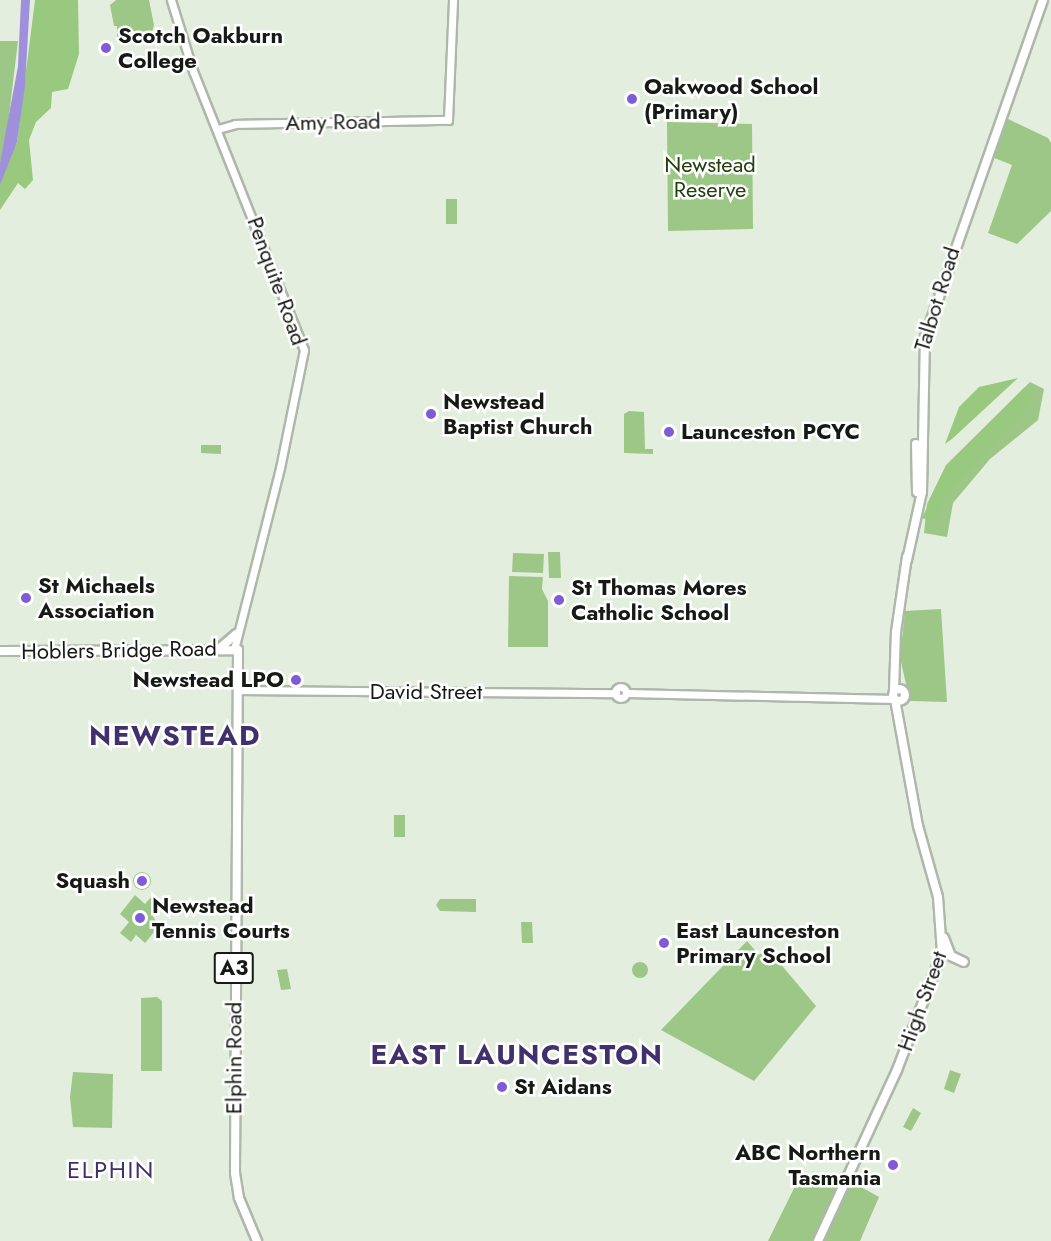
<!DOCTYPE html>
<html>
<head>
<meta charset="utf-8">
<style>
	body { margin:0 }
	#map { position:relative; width:1051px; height:1241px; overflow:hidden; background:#e4eedf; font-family:Jost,sans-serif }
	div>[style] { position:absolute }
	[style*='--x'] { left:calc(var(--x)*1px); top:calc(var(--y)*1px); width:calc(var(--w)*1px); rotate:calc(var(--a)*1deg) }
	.green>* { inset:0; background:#9dc786 }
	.round { border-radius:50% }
	.forest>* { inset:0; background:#99c87f }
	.water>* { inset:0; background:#9f90db }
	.roads { filter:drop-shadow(2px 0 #aeb7a9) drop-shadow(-2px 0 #aeb7a9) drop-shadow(0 2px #aeb7a9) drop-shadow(0 -2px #aeb7a9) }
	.tertiary>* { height:7px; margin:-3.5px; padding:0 3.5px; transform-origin:3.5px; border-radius:3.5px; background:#fff }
	.tertiary>.ring { margin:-3.5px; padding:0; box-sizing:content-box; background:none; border:7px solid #fff; border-radius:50% }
	.secondary>* { height:8px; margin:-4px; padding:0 4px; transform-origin:4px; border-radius:4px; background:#fff }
	.secondary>.ring { margin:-4px; padding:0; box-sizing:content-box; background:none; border:8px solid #fff; border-radius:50% }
	.trunk>* { height:8px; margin:-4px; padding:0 4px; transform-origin:4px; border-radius:4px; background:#fff }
	.dots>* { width:16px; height:16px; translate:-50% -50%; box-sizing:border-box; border:3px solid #fff; border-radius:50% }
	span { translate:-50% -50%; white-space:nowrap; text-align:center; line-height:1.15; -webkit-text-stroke:5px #fff; paint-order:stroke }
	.shield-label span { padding:2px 4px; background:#fff; border:2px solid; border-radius:4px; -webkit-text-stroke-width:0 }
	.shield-label { font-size:21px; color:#161a14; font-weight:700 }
	.poi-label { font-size:22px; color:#161a14; font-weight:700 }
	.left { translate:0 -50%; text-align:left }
	.right { translate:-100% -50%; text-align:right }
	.street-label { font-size:22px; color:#161a14 }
	.park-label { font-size:22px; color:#223f0c }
	.neighbourhood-label { font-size:24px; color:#40316d; letter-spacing:1.5px }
	.district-label { font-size:28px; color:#40316d; font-weight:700; letter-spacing:1.5px }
</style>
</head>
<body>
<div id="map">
	<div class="green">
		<i style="clip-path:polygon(116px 0,149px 0,154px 25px,151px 36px,117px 39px,117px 26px,114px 26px,110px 5px)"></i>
		<i style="clip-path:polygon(0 41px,18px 41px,5px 149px,0 163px)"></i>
		<i style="clip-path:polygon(1006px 118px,1048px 138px,1051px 143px,1051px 211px,1017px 244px,988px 233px,1012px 165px,992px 157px)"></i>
		<i style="clip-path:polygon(667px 122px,752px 124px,753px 229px,668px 231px)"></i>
		<i style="clip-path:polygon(446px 199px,457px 199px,457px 224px,446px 224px)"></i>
		<i style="clip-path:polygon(1030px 382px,1044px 389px,1038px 420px,990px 459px,953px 503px,947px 537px,924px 533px,927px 504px,946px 465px)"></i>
		<i style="clip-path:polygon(629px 411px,644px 412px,645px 449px,653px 449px,653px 454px,624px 453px,624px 414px)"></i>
		<i style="clip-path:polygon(201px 445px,221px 445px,221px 454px,201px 453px)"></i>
		<i style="clip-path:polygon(548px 552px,560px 552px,561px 578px,549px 578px)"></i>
		<i style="clip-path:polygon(513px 553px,544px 554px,543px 573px,512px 572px)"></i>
		<i style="clip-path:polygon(509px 576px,543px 577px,542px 589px,548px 601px,548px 647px,508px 647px)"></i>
		<i style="clip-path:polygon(941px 609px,947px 702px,910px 701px,900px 658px,905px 611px)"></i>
		<i style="clip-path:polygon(394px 815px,405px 815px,405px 837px,394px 837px)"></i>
		<i class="round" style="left:133px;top:872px;width:18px;height:18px"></i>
		<i style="clip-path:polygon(135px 895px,145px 904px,152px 896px,160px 902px,152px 915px,159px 926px,145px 943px,136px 935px,131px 942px,120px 933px,129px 922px,120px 914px)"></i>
		<i style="clip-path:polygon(440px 899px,476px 899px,476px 912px,440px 911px,436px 905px)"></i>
		<i style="clip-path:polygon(521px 922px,532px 922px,533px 943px,522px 943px)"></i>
		<i style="clip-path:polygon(747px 941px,759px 955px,767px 948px,816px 1006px,754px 1081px,661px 1030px)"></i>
		<i class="round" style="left:632px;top:962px;width:16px;height:16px"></i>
		<i style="clip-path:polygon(287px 969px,291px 989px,281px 990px,277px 970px)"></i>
		<i style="clip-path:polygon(157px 997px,162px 1001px,162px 1071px,141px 1071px,141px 998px)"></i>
		<i style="clip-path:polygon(950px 1070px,961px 1074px,954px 1093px,944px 1089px)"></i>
		<i style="clip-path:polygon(73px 1072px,113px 1074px,112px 1128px,73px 1127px,70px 1097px)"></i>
		<i style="clip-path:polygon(913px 1108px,921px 1113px,911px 1131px,903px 1127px)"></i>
		<i style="clip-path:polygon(836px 1173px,844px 1177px,812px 1241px,768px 1241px,801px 1174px,829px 1186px)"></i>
		<i style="clip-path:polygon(852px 1182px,879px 1197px,860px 1241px,823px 1241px)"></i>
	</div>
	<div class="forest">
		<i style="clip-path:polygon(35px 0,78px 0,79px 54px,68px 89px,52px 92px,51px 108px,36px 122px,29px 140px,33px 180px,25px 189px,18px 183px,0 210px,0 178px,17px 142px)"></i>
		<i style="clip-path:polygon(1018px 378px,952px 439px,945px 444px,959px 407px,979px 387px)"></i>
		<i style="clip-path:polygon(1024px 388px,1034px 389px,1028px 406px,947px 495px,935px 522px,922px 518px,945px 469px)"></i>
	</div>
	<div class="water">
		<i style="clip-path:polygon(21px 0,30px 0,25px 86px,17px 142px,0 185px,0 163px,18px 66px)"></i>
	</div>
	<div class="roads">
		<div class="tertiary">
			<i style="--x:171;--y:0;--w:74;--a:72.8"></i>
			<i style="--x:193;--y:71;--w:300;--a:68.3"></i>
			<i style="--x:304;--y:350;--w:120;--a:101.5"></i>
			<i style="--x:280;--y:468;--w:188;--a:104.2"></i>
			<i style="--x:218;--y:129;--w:18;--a:-16"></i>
			<i style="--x:235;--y:124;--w:213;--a:-1.1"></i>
			<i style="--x:448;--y:120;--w:120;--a:-87.6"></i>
			<i class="ring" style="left:615.5px;top:687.5px;width:4px;height:4px"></i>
			<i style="--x:237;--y:690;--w:379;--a:0.5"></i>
			<i style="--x:627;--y:693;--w:268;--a:1.3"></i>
		</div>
		<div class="secondary">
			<i style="--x:916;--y:444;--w:48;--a:88.8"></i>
			<i style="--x:907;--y:560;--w:70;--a:-77.6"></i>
			<i style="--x:922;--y:492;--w:155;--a:-88.9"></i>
			<i style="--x:925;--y:337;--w:357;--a:-70.7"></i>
			<i class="ring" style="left:893px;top:689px;width:4px;height:4px"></i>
			<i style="--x:894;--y:691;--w:59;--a:-88.1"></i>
			<i style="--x:896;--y:632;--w:76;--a:-81.7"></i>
			<i style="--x:944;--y:938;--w:19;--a:69"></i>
			<i style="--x:951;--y:956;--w:14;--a:25"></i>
			<i style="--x:818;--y:1241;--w:188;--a:-65.2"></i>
			<i style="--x:897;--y:1070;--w:125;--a:-69"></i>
			<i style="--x:942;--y:953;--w:56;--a:-94.1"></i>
			<i style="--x:938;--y:897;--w:74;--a:-105.7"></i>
			<i style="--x:918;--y:826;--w:128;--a:-100.3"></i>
		</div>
		<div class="trunk">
			<i style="--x:220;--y:648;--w:21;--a:-41"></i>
			<i style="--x:0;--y:651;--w:238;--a:-0.2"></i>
			<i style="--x:238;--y:650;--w:523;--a:90.33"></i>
			<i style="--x:235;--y:1173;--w:25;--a:81"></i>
			<i style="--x:239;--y:1198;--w:47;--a:67.3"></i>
		</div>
	</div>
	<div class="dots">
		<i style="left:106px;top:48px;background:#7e5cd7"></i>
		<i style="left:632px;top:99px;background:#7e5cd7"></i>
		<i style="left:431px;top:414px;background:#7e5cd7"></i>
		<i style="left:669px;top:432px;background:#7e5cd7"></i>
		<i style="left:26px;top:598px;background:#7e5cd7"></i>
		<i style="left:559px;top:600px;background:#7e5cd7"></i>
		<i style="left:296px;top:680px;background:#7e5cd7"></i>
		<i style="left:142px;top:881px;background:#7e5cd7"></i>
		<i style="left:140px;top:918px;background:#7e5cd7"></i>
		<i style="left:664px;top:943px;background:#7e5cd7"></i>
		<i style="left:502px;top:1087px;background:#7e5cd7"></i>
		<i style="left:893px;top:1165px;background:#7e5cd7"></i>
	</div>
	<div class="shield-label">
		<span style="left:234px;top:968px">A3</span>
	</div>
	<div class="poi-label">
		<span class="left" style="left:118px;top:48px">Scotch Oakburn<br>College</span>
		<span class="left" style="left:644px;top:99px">Oakwood School<br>(Primary)</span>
		<span class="left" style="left:443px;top:414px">Newstead<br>Baptist Church</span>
		<span class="left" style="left:681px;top:432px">Launceston PCYC</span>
		<span class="left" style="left:38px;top:598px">St Michaels<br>Association</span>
		<span class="left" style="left:571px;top:600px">St Thomas Mores<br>Catholic School</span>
		<span class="right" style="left:284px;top:680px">Newstead LPO</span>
		<span class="right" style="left:130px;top:881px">Squash</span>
		<span class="left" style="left:152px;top:918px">Newstead<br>Tennis Courts</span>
		<span class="left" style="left:676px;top:943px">East Launceston<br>Primary School</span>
		<span class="left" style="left:514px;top:1087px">St Aidans</span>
		<span class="right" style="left:881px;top:1165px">ABC Northern<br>Tasmania</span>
	</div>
	<div class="street-label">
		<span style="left:333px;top:122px;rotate:-1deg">Amy Road</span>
		<span style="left:277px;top:281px;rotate:70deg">Penquite Road</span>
		<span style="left:937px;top:299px;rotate:-73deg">Talbot Road</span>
		<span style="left:119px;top:650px;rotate:-1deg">Hoblers Bridge Road</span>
		<span style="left:426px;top:692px">David Street</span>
		<span style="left:922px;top:1001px;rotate:-70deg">High Street</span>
		<span style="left:234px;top:1058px;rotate:-90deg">Elphin Road</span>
	</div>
	<div class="park-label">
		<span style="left:710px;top:177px">Newstead<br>Reserve</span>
	</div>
	<div class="neighbourhood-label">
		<span style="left:111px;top:1170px">ELPHIN</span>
	</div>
	<div class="district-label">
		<span style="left:175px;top:736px">NEWSTEAD</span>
		<span style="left:517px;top:1055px">EAST LAUNCESTON</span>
	</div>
</div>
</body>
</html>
